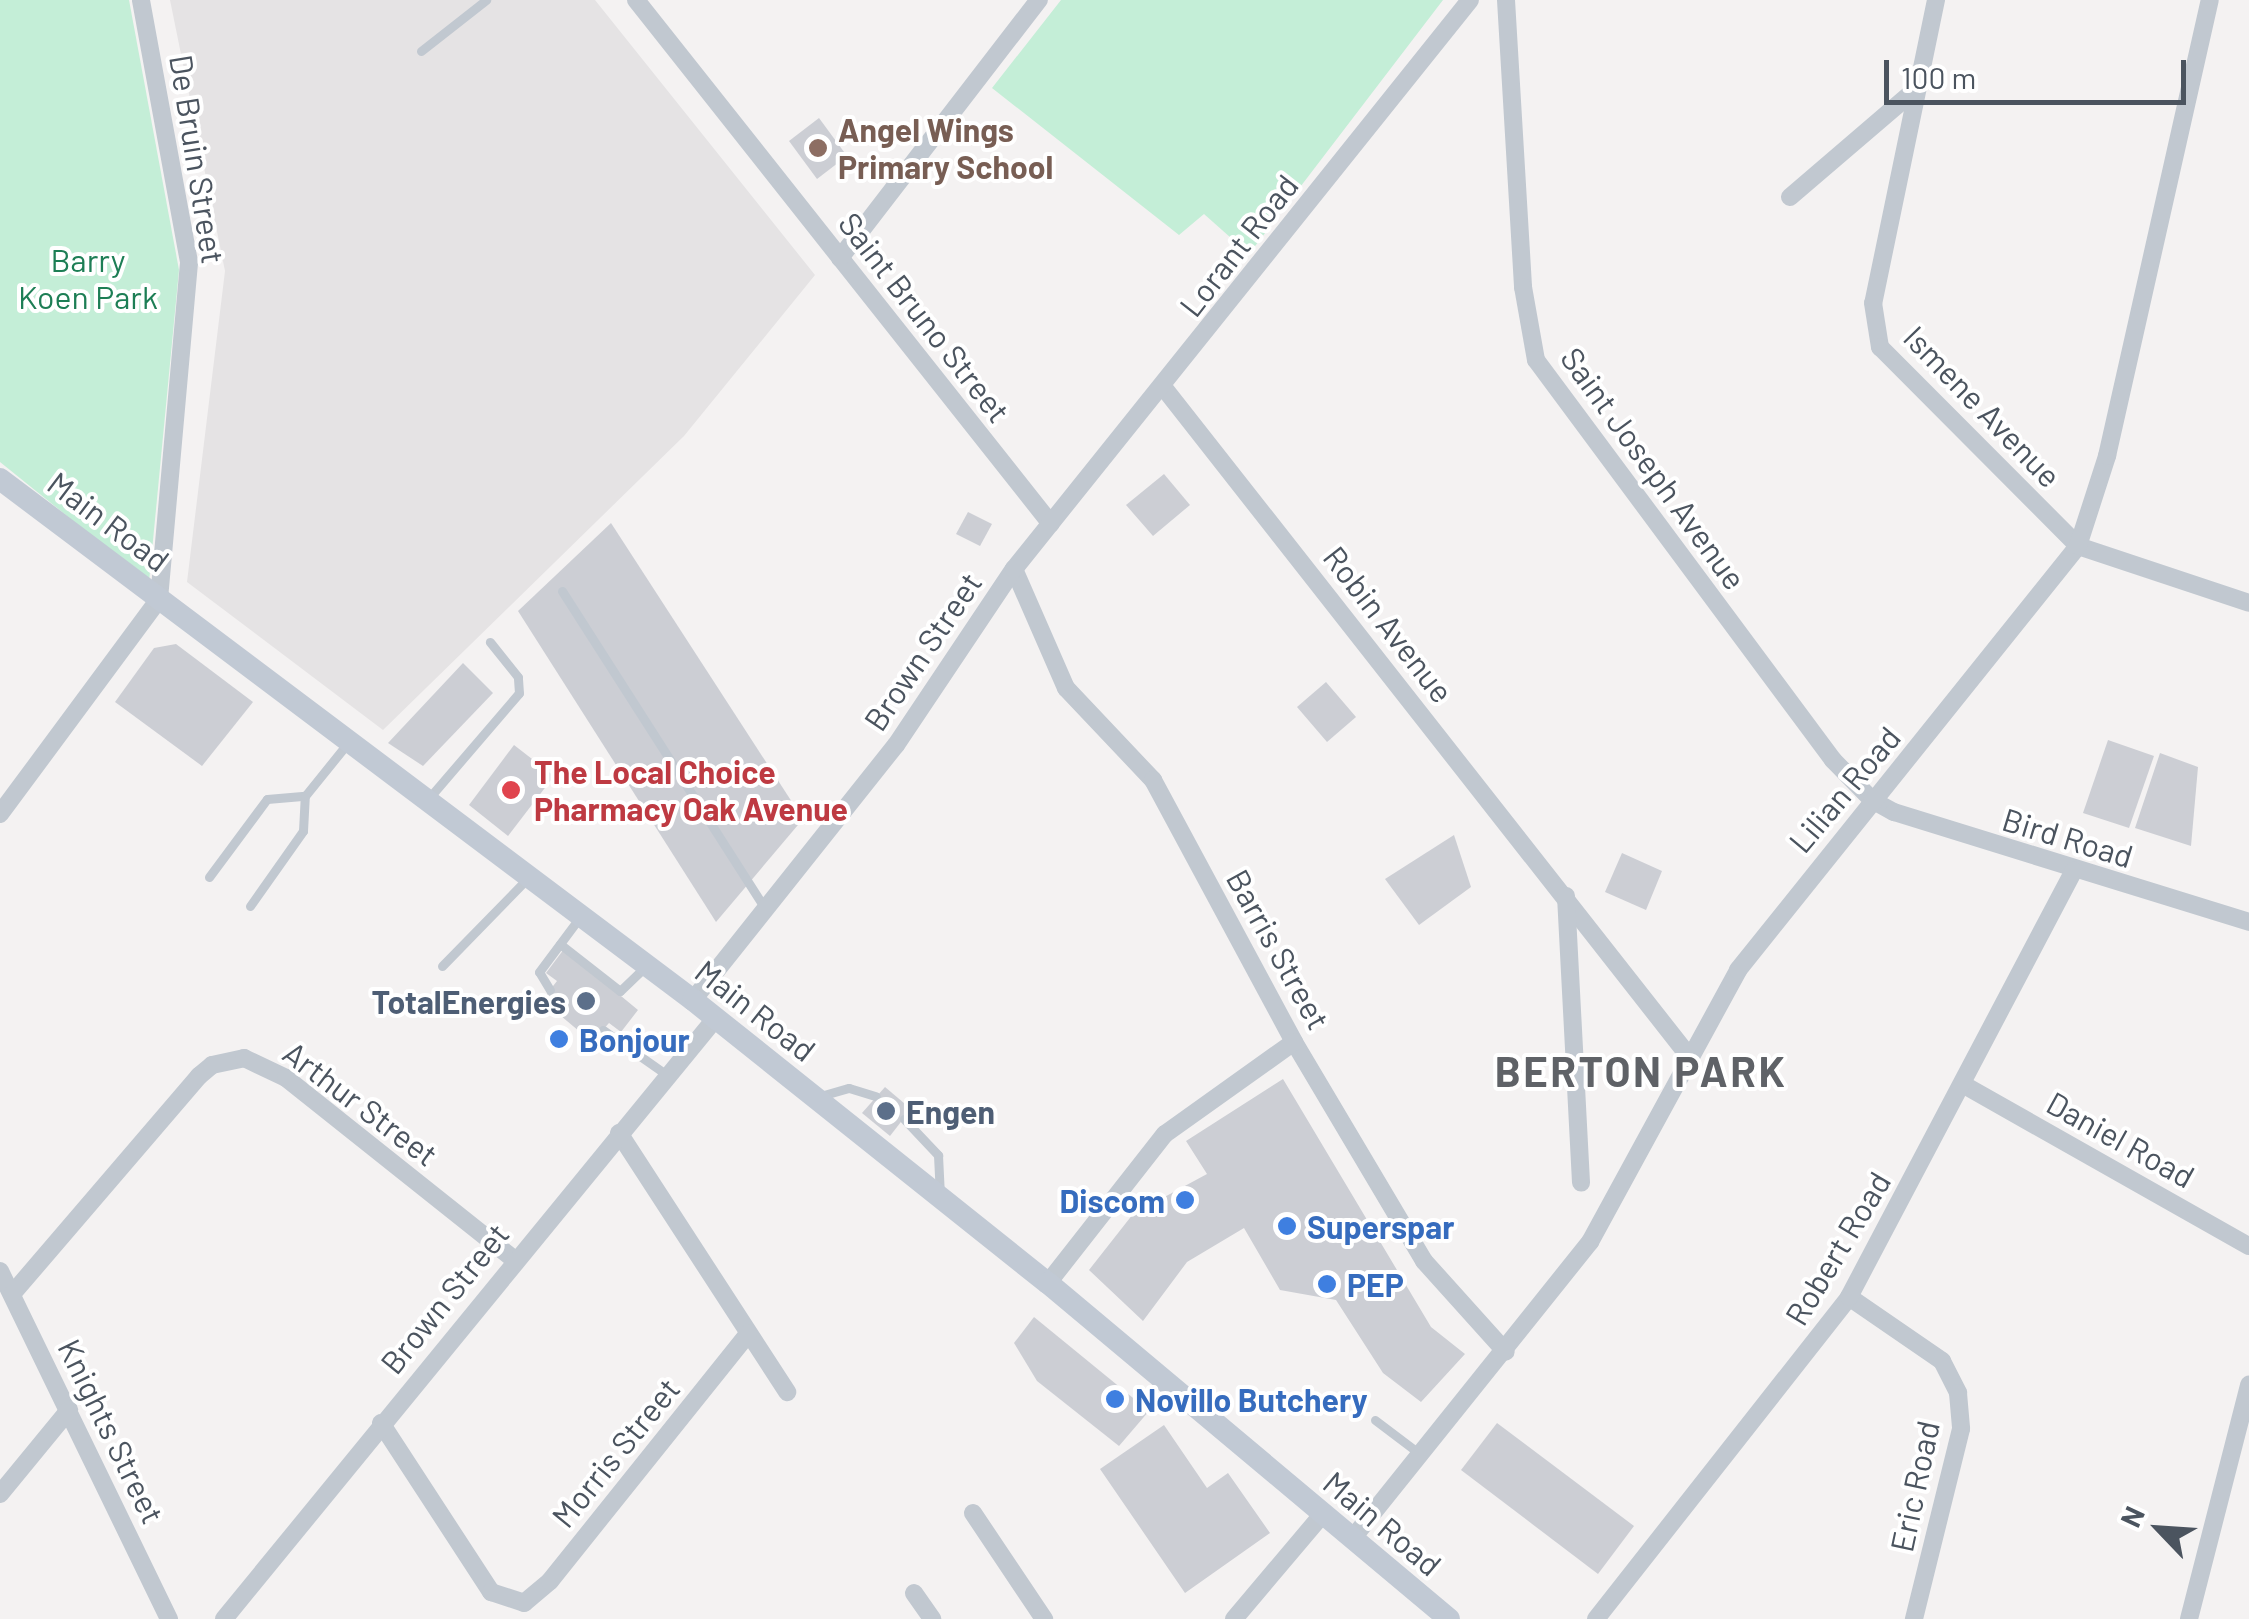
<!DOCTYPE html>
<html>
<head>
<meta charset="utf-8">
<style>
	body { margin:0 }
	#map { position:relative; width:2249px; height:1619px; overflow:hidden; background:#f4f2f2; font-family:Barlow,sans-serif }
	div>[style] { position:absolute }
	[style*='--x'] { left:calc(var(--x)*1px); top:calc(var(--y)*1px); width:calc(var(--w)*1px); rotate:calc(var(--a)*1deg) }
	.education>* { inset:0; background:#e5e3e4 }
	.green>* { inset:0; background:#c4eed7 }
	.building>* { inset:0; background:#ccced4 }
	.lane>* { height:9px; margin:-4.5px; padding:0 4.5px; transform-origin:4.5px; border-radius:4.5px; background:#c1c8d0 }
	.street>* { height:18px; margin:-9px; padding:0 9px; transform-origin:9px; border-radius:9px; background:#c1c8d0 }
	.secondary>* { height:22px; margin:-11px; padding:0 11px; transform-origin:11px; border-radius:11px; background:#c1c9d4 }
	.dots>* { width:28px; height:28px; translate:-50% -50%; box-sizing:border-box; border:5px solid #fff; border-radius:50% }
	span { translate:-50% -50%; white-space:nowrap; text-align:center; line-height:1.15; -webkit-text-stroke:8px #fff; paint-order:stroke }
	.education-label { font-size:32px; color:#785e54; font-weight:700 }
	.left { translate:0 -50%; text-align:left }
	.street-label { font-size:32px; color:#4b545f }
	.park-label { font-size:32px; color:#1d7e55 }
	.health-label { font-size:32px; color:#be3a42; font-weight:700 }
	.service-label { font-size:32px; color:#4e5e75; font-weight:700 }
	.right { translate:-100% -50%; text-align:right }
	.shop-label { font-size:32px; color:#366cbe; font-weight:700 }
	.district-label { font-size:42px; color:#5f6267; font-weight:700; letter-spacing:2.5px }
	.north { position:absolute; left:2109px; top:1479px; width:100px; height:100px; -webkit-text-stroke:8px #fff; paint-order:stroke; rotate:295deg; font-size:28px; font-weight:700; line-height:40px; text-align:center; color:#4b545f }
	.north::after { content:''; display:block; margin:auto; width:35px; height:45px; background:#4b545f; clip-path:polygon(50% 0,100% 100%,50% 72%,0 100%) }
	.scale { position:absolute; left:1884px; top:60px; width:302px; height:45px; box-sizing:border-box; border:5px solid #4b545f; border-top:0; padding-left:12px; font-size:30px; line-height:35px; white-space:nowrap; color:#4b545f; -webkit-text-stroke:8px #fff; paint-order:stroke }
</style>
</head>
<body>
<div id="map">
	<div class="education">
		<i style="clip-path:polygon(170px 0,595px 0,815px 275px,684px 436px,383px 730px,187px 582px,225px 271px)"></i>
	</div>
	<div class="green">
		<i style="clip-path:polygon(0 0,129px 0,179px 270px,149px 582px,0 462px)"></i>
		<i style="clip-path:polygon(1061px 0,1443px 0,1249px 254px,1204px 214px,1179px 235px,992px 88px)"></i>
	</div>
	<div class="building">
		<i style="clip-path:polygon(819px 118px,847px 156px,817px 179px,789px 141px)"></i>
		<i style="clip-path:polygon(1164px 474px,1190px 505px,1153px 536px,1126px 505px)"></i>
		<i style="clip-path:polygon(968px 512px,992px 524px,980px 546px,956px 534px)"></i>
		<i style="clip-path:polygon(611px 523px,803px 819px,716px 922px,518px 611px)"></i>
		<i style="clip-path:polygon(176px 644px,253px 702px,202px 766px,115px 702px,154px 648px)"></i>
		<i style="clip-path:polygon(463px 663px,493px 693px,423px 766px,388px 743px)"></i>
		<i style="clip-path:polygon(1326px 682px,1356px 717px,1327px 742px,1297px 707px)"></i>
		<i style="clip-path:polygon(2108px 740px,2154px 756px,2129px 828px,2083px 813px)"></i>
		<i style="clip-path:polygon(514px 745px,554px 776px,508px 836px,469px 805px)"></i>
		<i style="clip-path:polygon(2160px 753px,2198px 767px,2191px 846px,2135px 828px)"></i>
		<i style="clip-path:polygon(1454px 835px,1471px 887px,1419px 925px,1385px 879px)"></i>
		<i style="clip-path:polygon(1622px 853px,1662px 871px,1646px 910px,1605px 892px)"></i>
		<i style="clip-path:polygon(564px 949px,638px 1010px,621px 1032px,609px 1023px,592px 1042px,542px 1000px,557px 981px,546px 973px)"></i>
		<i style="clip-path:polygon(1283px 1079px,1431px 1327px,1465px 1354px,1421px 1402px,1383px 1373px,1336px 1300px,1280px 1290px,1244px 1228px,1187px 1262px,1143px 1321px,1089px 1270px,1133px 1214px,1207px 1174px,1186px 1141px)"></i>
		<i style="clip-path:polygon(885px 1087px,911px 1109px,890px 1136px,862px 1113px)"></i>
		<i style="clip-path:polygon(1034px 1317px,1149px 1411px,1119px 1446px,1037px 1381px,1014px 1343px)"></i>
		<i style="clip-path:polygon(1497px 1423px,1634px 1526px,1598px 1574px,1461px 1470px)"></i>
		<i style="clip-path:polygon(1164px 1425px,1207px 1488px,1228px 1473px,1270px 1533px,1185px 1593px,1100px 1469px)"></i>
	</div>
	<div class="lane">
		<i style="--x:421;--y:51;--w:83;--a:-38.1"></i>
		<i style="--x:562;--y:591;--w:376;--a:57.4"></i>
		<i style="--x:429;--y:798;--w:138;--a:-49.4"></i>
		<i style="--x:519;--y:693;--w:16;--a:-94"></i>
		<i style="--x:518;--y:677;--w:45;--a:-128.7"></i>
		<i style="--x:209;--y:877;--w:97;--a:-53.4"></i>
		<i style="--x:267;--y:799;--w:38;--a:-5"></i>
		<i style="--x:250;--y:906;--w:92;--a:-54.8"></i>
		<i style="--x:303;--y:831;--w:35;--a:-87"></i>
		<i style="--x:305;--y:796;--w:67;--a:-51.1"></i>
		<i style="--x:560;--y:944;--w:76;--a:38.1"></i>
		<i style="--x:620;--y:991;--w:35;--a:-44"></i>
		<i style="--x:442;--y:966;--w:122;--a:-45.7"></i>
		<i style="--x:550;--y:990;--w:21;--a:-121"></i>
		<i style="--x:539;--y:972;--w:69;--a:-53.3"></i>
		<i style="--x:603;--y:1030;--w:78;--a:35.1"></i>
		<i style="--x:817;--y:1097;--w:33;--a:-16"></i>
		<i style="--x:849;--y:1088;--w:28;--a:17"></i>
		<i style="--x:904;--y:1119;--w:50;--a:46.6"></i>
		<i style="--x:938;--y:1155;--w:41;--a:87.2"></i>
		<i style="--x:1375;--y:1420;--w:56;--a:37.1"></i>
	</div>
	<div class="street">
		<i style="--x:636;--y:0;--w:668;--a:51.62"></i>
		<i style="--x:1506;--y:0;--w:288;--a:86.6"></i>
		<i style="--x:1523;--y:287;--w:74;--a:79.9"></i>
		<i style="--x:1536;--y:360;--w:498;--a:53.4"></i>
		<i style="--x:1833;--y:760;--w:56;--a:45.7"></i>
		<i style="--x:1872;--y:800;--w:25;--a:29"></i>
		<i style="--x:1894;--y:812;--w:372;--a:17.2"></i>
		<i style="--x:1936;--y:0;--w:309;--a:101.7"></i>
		<i style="--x:1873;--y:303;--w:45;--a:81"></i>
		<i style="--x:1880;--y:347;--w:281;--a:45.1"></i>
		<i style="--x:2078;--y:546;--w:180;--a:18.4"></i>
		<i style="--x:1790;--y:197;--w:167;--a:-40.6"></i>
		<i style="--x:840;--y:258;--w:326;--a:-52.4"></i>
		<i style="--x:1164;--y:388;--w:848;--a:51.85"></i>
		<i style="--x:1014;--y:569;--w:130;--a:66.4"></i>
		<i style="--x:1066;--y:688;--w:127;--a:46.6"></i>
		<i style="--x:1153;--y:780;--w:298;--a:61.7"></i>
		<i style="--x:1294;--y:1042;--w:255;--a:59.3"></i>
		<i style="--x:1424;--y:1261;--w:122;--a:48"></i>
		<i style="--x:0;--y:814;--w:267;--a:-53.5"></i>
		<i style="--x:159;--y:599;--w:338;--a:-84.9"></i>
		<i style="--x:189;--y:262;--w:266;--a:-100.4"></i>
		<i style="--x:1566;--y:896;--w:287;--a:87"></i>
		<i style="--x:693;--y:1000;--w:326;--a:-51.5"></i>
		<i style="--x:896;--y:745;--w:212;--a:-56.2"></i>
		<i style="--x:1014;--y:569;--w:729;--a:-51.29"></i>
		<i style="--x:1964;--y:1085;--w:327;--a:29.5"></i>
		<i style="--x:619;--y:1133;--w:309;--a:57"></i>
		<i style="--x:0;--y:1271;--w:387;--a:64.1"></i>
		<i style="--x:1048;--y:1283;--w:189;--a:-51.9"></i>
		<i style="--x:1165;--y:1134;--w:158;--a:-35.5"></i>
		<i style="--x:13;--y:1293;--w:286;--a:-49.4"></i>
		<i style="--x:199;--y:1076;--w:17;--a:-40"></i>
		<i style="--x:212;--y:1065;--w:33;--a:-12"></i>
		<i style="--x:244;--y:1058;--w:47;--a:25.5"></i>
		<i style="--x:286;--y:1078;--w:293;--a:38.5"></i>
		<i style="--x:1849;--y:1297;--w:113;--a:34.5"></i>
		<i style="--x:1942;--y:1361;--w:36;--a:63"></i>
		<i style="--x:1958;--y:1393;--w:36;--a:85"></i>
		<i style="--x:1961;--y:1429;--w:196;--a:103.9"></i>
		<i style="--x:381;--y:1423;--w:202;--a:56.9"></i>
		<i style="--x:491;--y:1592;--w:35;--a:18"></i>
		<i style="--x:524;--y:1603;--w:34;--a:-40"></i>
		<i style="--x:550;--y:1581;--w:317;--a:-51.3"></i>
		<i style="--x:0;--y:1494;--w:109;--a:-50.6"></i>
		<i style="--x:973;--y:1513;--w:128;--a:56.2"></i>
		<i style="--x:1352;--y:1539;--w:381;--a:-51.3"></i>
		<i style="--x:1590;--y:1242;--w:310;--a:-61.4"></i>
		<i style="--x:1738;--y:970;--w:543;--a:-51.27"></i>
		<i style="--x:2078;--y:546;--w:95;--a:-72.1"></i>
		<i style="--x:2107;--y:456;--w:467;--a:-77.3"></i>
		<i style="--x:914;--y:1593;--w:32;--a:55"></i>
		<i style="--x:224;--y:1619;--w:775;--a:-50.71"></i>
		<i style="--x:1234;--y:1619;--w:136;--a:-49.8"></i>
		<i style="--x:1596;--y:1619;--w:410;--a:-51.8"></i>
		<i style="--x:1849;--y:1297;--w:482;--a:-62.2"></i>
		<i style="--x:2189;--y:1619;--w:242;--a:-75.6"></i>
	</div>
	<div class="secondary">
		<i style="--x:0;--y:479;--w:867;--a:36.94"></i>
		<i style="--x:693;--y:1000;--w:454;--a:38.6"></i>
		<i style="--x:1048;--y:1283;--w:523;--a:39.96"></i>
	</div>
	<div class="dots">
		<i style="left:818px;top:148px;background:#8d6e63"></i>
		<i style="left:511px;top:790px;background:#e0444e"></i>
		<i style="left:586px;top:1001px;background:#5c6f8a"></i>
		<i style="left:559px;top:1039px;background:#3f7fe0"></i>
		<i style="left:886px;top:1111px;background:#5c6f8a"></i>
		<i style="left:1185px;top:1200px;background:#3f7fe0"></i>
		<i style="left:1287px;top:1226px;background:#3f7fe0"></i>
		<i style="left:1327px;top:1284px;background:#3f7fe0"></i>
		<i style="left:1115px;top:1399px;background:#3f7fe0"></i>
	</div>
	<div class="education-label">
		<span class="left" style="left:838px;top:148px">Angel Wings<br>Primary School</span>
	</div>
	<div class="street-label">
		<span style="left:198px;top:159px;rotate:81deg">De Bruin Street</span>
		<span style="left:1238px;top:245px;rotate:-52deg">Lorant Road</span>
		<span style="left:925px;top:317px;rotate:52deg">Saint Bruno Street</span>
		<span style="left:1983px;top:406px;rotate:46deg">Ismene Avenue</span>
		<span style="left:1654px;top:468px;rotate:54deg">Saint Joseph Avenue</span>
		<span style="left:109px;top:521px;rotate:37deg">Main Road</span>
		<span style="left:1389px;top:624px;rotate:52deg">Robin Avenue</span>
		<span style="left:922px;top:651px;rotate:-56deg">Brown Street</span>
		<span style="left:1844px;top:789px;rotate:-50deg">Lilian Road</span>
		<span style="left:2068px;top:837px;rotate:17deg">Bird Road</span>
		<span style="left:1279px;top:949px;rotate:61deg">Barris Street</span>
		<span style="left:756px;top:1010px;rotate:38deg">Main Road</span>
		<span style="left:361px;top:1103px;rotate:37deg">Arthur Street</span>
		<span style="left:2121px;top:1139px;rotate:29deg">Daniel Road</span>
		<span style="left:1837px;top:1248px;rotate:-59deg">Robert Road</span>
		<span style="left:444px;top:1298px;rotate:-51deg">Brown Street</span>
		<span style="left:112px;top:1431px;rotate:64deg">Knights Street</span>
		<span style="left:615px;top:1452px;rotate:-51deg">Morris Street</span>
		<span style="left:1914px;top:1486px;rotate:-78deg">Eric Road</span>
		<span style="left:1383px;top:1523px;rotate:40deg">Main Road</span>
	</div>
	<div class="park-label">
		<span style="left:88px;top:278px">Barry<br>Koen Park</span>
	</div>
	<div class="health-label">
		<span class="left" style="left:534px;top:790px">The Local Choice<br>Pharmacy Oak Avenue</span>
	</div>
	<div class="service-label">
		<span class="right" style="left:566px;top:1001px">TotalEnergies</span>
		<span class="left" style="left:906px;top:1111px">Engen</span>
	</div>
	<div class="shop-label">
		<span class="left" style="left:579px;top:1039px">Bonjour</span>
		<span class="right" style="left:1165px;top:1200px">Discom</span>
		<span class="left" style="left:1307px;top:1226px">Superspar</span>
		<span class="left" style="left:1347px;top:1284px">PEP</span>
		<span class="left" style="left:1135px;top:1399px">Novillo Butchery</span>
	</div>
	<div class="district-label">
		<span style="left:1641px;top:1070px">BERTON PARK</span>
	</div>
	<div class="north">N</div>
	<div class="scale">100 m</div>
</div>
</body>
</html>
